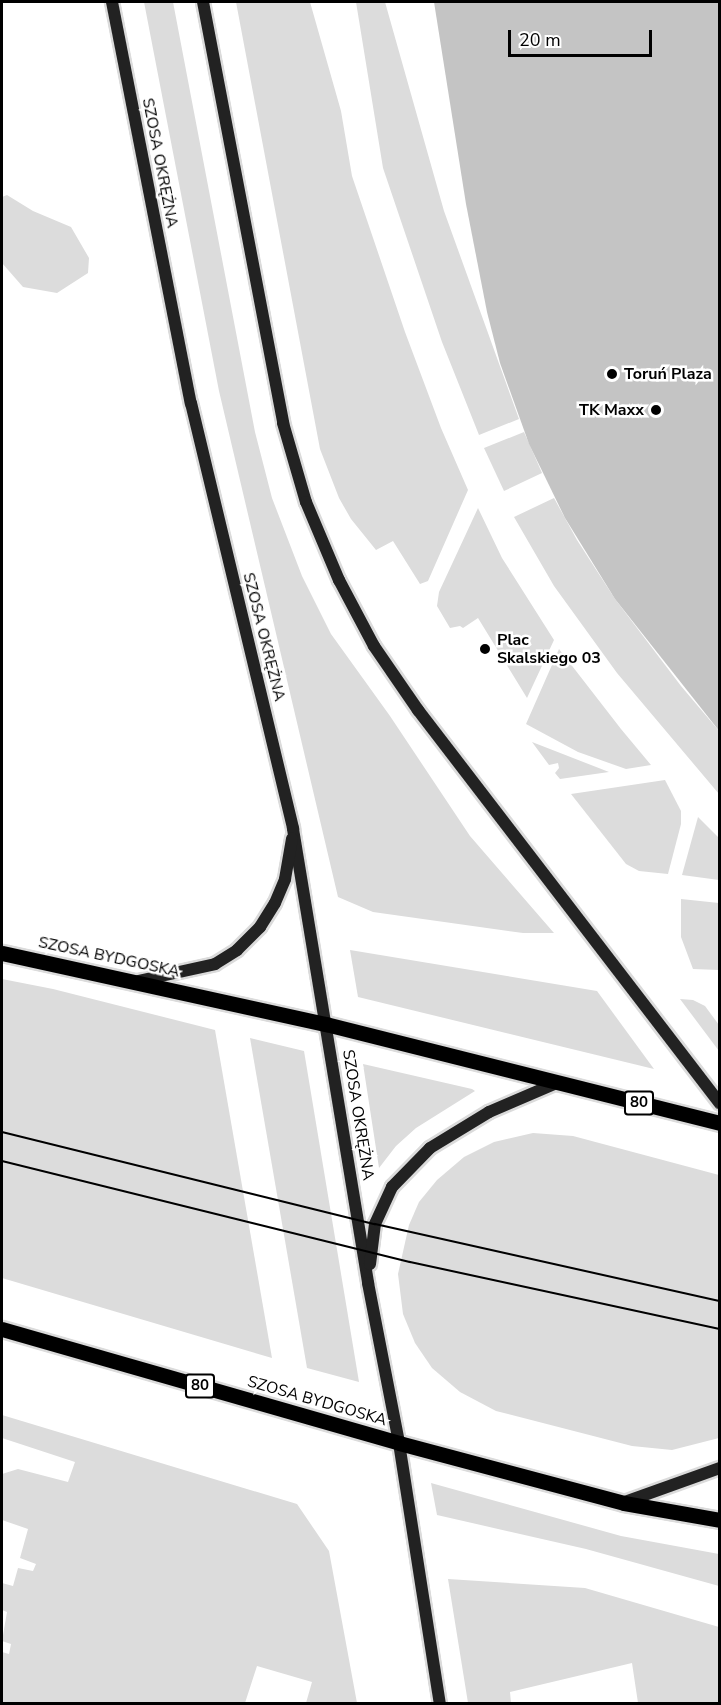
<!DOCTYPE html>
<html>
<head>
<meta charset="utf-8">
<style>
	body { margin:0 }
	#map { position:relative; width:721px; height:1705px; overflow:hidden; background:#fff; font-family:"Nunito Sans",sans-serif }
	div>[style] { position:absolute }
	[style*='--x'] { left:calc(var(--x)*1px); top:calc(var(--y)*1px); width:calc(var(--w)*1px); rotate:calc(var(--a)*1deg) }
	.green>* { inset:0; background:#dcdcdc }
	.building>* { inset:0; background:#c4c4c4 }
	.roads { filter:drop-shadow(2px 0 #dbdbdb) drop-shadow(-2px 0 #dbdbdb) drop-shadow(0 2px #dbdbdb) drop-shadow(0 -2px #dbdbdb) }
	.secondary>* { height:12px; margin:-6px; padding:0 6px; transform-origin:6px; border-radius:6px; background:#222 }
	.primary>* { height:15px; margin:-7.5px; padding:0 7.5px; transform-origin:7.5px; border-radius:7.5px; background:#000 }
	.tram>* { height:1.5px; margin:-0.75px; padding:0 0.75px; transform-origin:0.75px; border-radius:0.75px; background:#000 }
	.dots>* { width:16px; height:16px; translate:-50% -50%; box-sizing:border-box; border:3px solid #fff; border-radius:50% }
	span { translate:-50% -50%; white-space:nowrap; text-align:center; line-height:1.15; -webkit-text-stroke:5px #fff; paint-order:stroke }
	.shield-label span { padding:2px 4px; background:#fff; border:2px solid; border-radius:4px; -webkit-text-stroke-width:0 }
	.shield-label { font-size:15px; color:#000; font-weight:700 }
	.street-label { font-size:16px; color:#000 }
	.poi-label { font-size:16px; color:#000; font-weight:700 }
	.left { translate:0 -50%; text-align:left }
	.right { translate:-100% -50%; text-align:right }
	.frame { position:absolute; inset:0; border:3px solid #000; pointer-events:none }
	.scale { position:absolute; left:508px; top:30px; width:144px; height:27px; box-sizing:border-box; border:3px solid #000; border-top:0; padding-left:8px; font-size:18px; line-height:21px; white-space:nowrap; color:#000; -webkit-text-stroke:4px #fff; paint-order:stroke }
</style>
</head>
<body>
<div id="map">
	<div class="green">
		<i style="clip-path:polygon(144px 2px,173px 2px,255px 432px,272px 498px,302px 576px,331px 634px,390px 716px,470px 836px,554px 933px,523px 933px,373px 912px,338px 897px,219px 391px)"></i>
		<i style="clip-path:polygon(236px 2px,310px 2px,341px 111px,352px 176px,405px 332px,441px 428px,468px 490px,428px 581px,420px 584px,393px 541px,376px 550px,351px 519px,339px 498px,320px 449px)"></i>
		<i style="clip-path:polygon(356px 2px,385px 2px,444px 211px,519px 419px,479px 435px,442px 342px,383px 168px)"></i>
		<i style="clip-path:polygon(7px 195px,33px 211px,71px 227px,89px 258px,88px 273px,57px 293px,23px 287px,2px 263px,2px 197px)"></i>
		<i style="clip-path:polygon(524px 432px,542px 473px,504px 491px,484px 448px)"></i>
		<i style="clip-path:polygon(554px 498px,577px 540px,615px 599px,681px 686px,719px 731px,719px 794px,617px 673px,554px 586px,514px 517px)"></i>
		<i style="clip-path:polygon(478px 508px,502px 558px,554px 640px,527px 698px,478px 618px,463px 628px,460px 626px,450px 628px,437px 606px,439px 592px)"></i>
		<i style="clip-path:polygon(559px 649px,621px 729px,651px 765px,626px 769px,578px 752px,526px 724px)"></i>
		<i style="clip-path:polygon(532px 742px,609px 772px,560px 779px,555px 773px,559px 768px,558px 763px,549px 765px)"></i>
		<i style="clip-path:polygon(665px 780px,681px 811px,681px 824px,668px 874px,639px 871px,626px 864px,571px 794px)"></i>
		<i style="clip-path:polygon(698px 817px,719px 838px,719px 880px,682px 875px)"></i>
		<i style="clip-path:polygon(681px 899px,719px 903px,719px 970px,693px 969px,681px 937px)"></i>
		<i style="clip-path:polygon(350px 950px,597px 991px,654px 1069px,358px 997px)"></i>
		<i style="clip-path:polygon(2px 979px,53px 989px,215px 1030px,272px 1358px,2px 1278px)"></i>
		<i style="clip-path:polygon(680px 999px,693px 1000px,705px 1006px,719px 1025px,719px 1051px)"></i>
		<i style="clip-path:polygon(250px 1038px,304px 1051px,359px 1382px,307px 1368px)"></i>
		<i style="clip-path:polygon(363px 1064px,472px 1089px,475px 1091px,416px 1128px,396px 1146px,379px 1168px)"></i>
		<i style="clip-path:polygon(533px 1133px,573px 1136px,719px 1175px,719px 1438px,672px 1450px,632px 1446px,496px 1411px,460px 1392px,432px 1368px,415px 1343px,403px 1314px,398px 1274px,409px 1225px,419px 1202px,437px 1180px,464px 1157px,494px 1142px)"></i>
		<i style="clip-path:polygon(2px 1415px,297px 1504px,329px 1551px,357px 1703px,306px 1703px,312px 1682px,257px 1666px,245px 1703px,2px 1703px,2px 1652px,9px 1654px,11px 1644px,2px 1641px,7px 1612px,2px 1610px,2px 1583px,13px 1586px,18px 1568px,33px 1571px,36px 1564px,20px 1558px,28px 1529px,2px 1520px,2px 1474px,18px 1469px,68px 1482px,75px 1462px,2px 1438px)"></i>
		<i style="clip-path:polygon(431px 1483px,621px 1536px,719px 1554px,719px 1586px,586px 1549px,437px 1515px)"></i>
		<i style="clip-path:polygon(448px 1579px,585px 1588px,719px 1627px,719px 1703px,638px 1703px,632px 1663px,510px 1692px,511px 1703px,468px 1703px)"></i>
	</div>
	<div class="building">
		<i style="clip-path:polygon(434px 2px,720px 2px,720px 732px,615px 599px,565px 518px,529px 444px,500px 363px,487px 312px,466px 204px)"></i>
	</div>
	<div class="roads">
		<div class="secondary">
			<i style="--x:112;--y:2;--w:409;--a:78.9"></i>
			<i style="--x:191;--y:403;--w:438;--a:76.5"></i>
			<i style="--x:293;--y:829;--w:460;--a:80.6"></i>
			<i style="--x:368;--y:1283;--w:163;--a:79"></i>
			<i style="--x:399;--y:1443;--w:264;--a:81.1"></i>
			<i style="--x:203;--y:2;--w:429;--a:79.2"></i>
			<i style="--x:283;--y:423;--w:82;--a:73.8"></i>
			<i style="--x:306;--y:502;--w:85;--a:67.1"></i>
			<i style="--x:339;--y:580;--w:75;--a:62.1"></i>
			<i style="--x:374;--y:646;--w:78;--a:55.5"></i>
			<i style="--x:418;--y:710;--w:496;--a:52.5"></i>
			<i style="--x:138;--y:981;--w:79;--a:-12.4"></i>
			<i style="--x:215;--y:964;--w:26;--a:-32"></i>
			<i style="--x:237;--y:950;--w:33;--a:-45"></i>
			<i style="--x:260;--y:927;--w:28;--a:-58"></i>
			<i style="--x:275;--y:903;--w:26;--a:-67"></i>
			<i style="--x:285;--y:879;--w:41;--a:-80.1"></i>
			<i style="--x:370;--y:1264;--w:40;--a:-82.9"></i>
			<i style="--x:375;--y:1224;--w:41;--a:-65.3"></i>
			<i style="--x:392;--y:1187;--w:54;--a:-45.7"></i>
			<i style="--x:430;--y:1148;--w:69;--a:-31.4"></i>
			<i style="--x:489;--y:1112;--w:76;--a:-23.2"></i>
			<i style="--x:625;--y:1502;--w:101;--a:-19.7"></i>
		</div>
		<div class="primary">
			<i style="--x:2;--y:953;--w:332;--a:12.4"></i>
			<i style="--x:326;--y:1024;--w:406;--a:14.1"></i>
			<i style="--x:2;--y:1329;--w:413;--a:16"></i>
			<i style="--x:399;--y:1443;--w:233;--a:14.9"></i>
			<i style="--x:624;--y:1503;--w:97;--a:10"></i>
		</div>
	</div>
	<div class="tram">
		<i style="--x:2;--y:1132;--w:384;--a:13.9"></i>
		<i style="--x:375;--y:1224;--w:353;--a:12.6"></i>
		<i style="--x:2;--y:1161;--w:420;--a:13.9"></i>
		<i style="--x:410;--y:1262;--w:317;--a:12.2"></i>
	</div>
	<div class="dots">
		<i style="left:612px;top:374px;background:#000"></i>
		<i style="left:656px;top:410px;background:#000"></i>
		<i style="left:485px;top:649px;background:#000"></i>
	</div>
	<div class="shield-label">
		<span style="left:639px;top:1103px">80</span>
		<span style="left:200px;top:1386px">80</span>
	</div>
	<div class="street-label">
		<span style="left:160px;top:163px;rotate:79deg">SZOSA OKRĘŻNA</span>
		<span style="left:264px;top:637px;rotate:76deg">SZOSA OKRĘŻNA</span>
		<span style="left:109px;top:957px;rotate:12deg">SZOSA BYDGOSKA</span>
		<span style="left:358px;top:1115px;rotate:81deg">SZOSA OKRĘŻNA</span>
		<span style="left:317px;top:1401px;rotate:16deg">SZOSA BYDGOSKA</span>
	</div>
	<div class="poi-label">
		<span class="left" style="left:624px;top:374px">Toruń Plaza</span>
		<span class="right" style="left:644px;top:410px">TK Maxx</span>
		<span class="left" style="left:497px;top:649px">Plac<br>Skalskiego 03</span>
	</div>
	<div class="frame"></div>
	<div class="scale">20 m</div>
</div>
</body>
</html>
